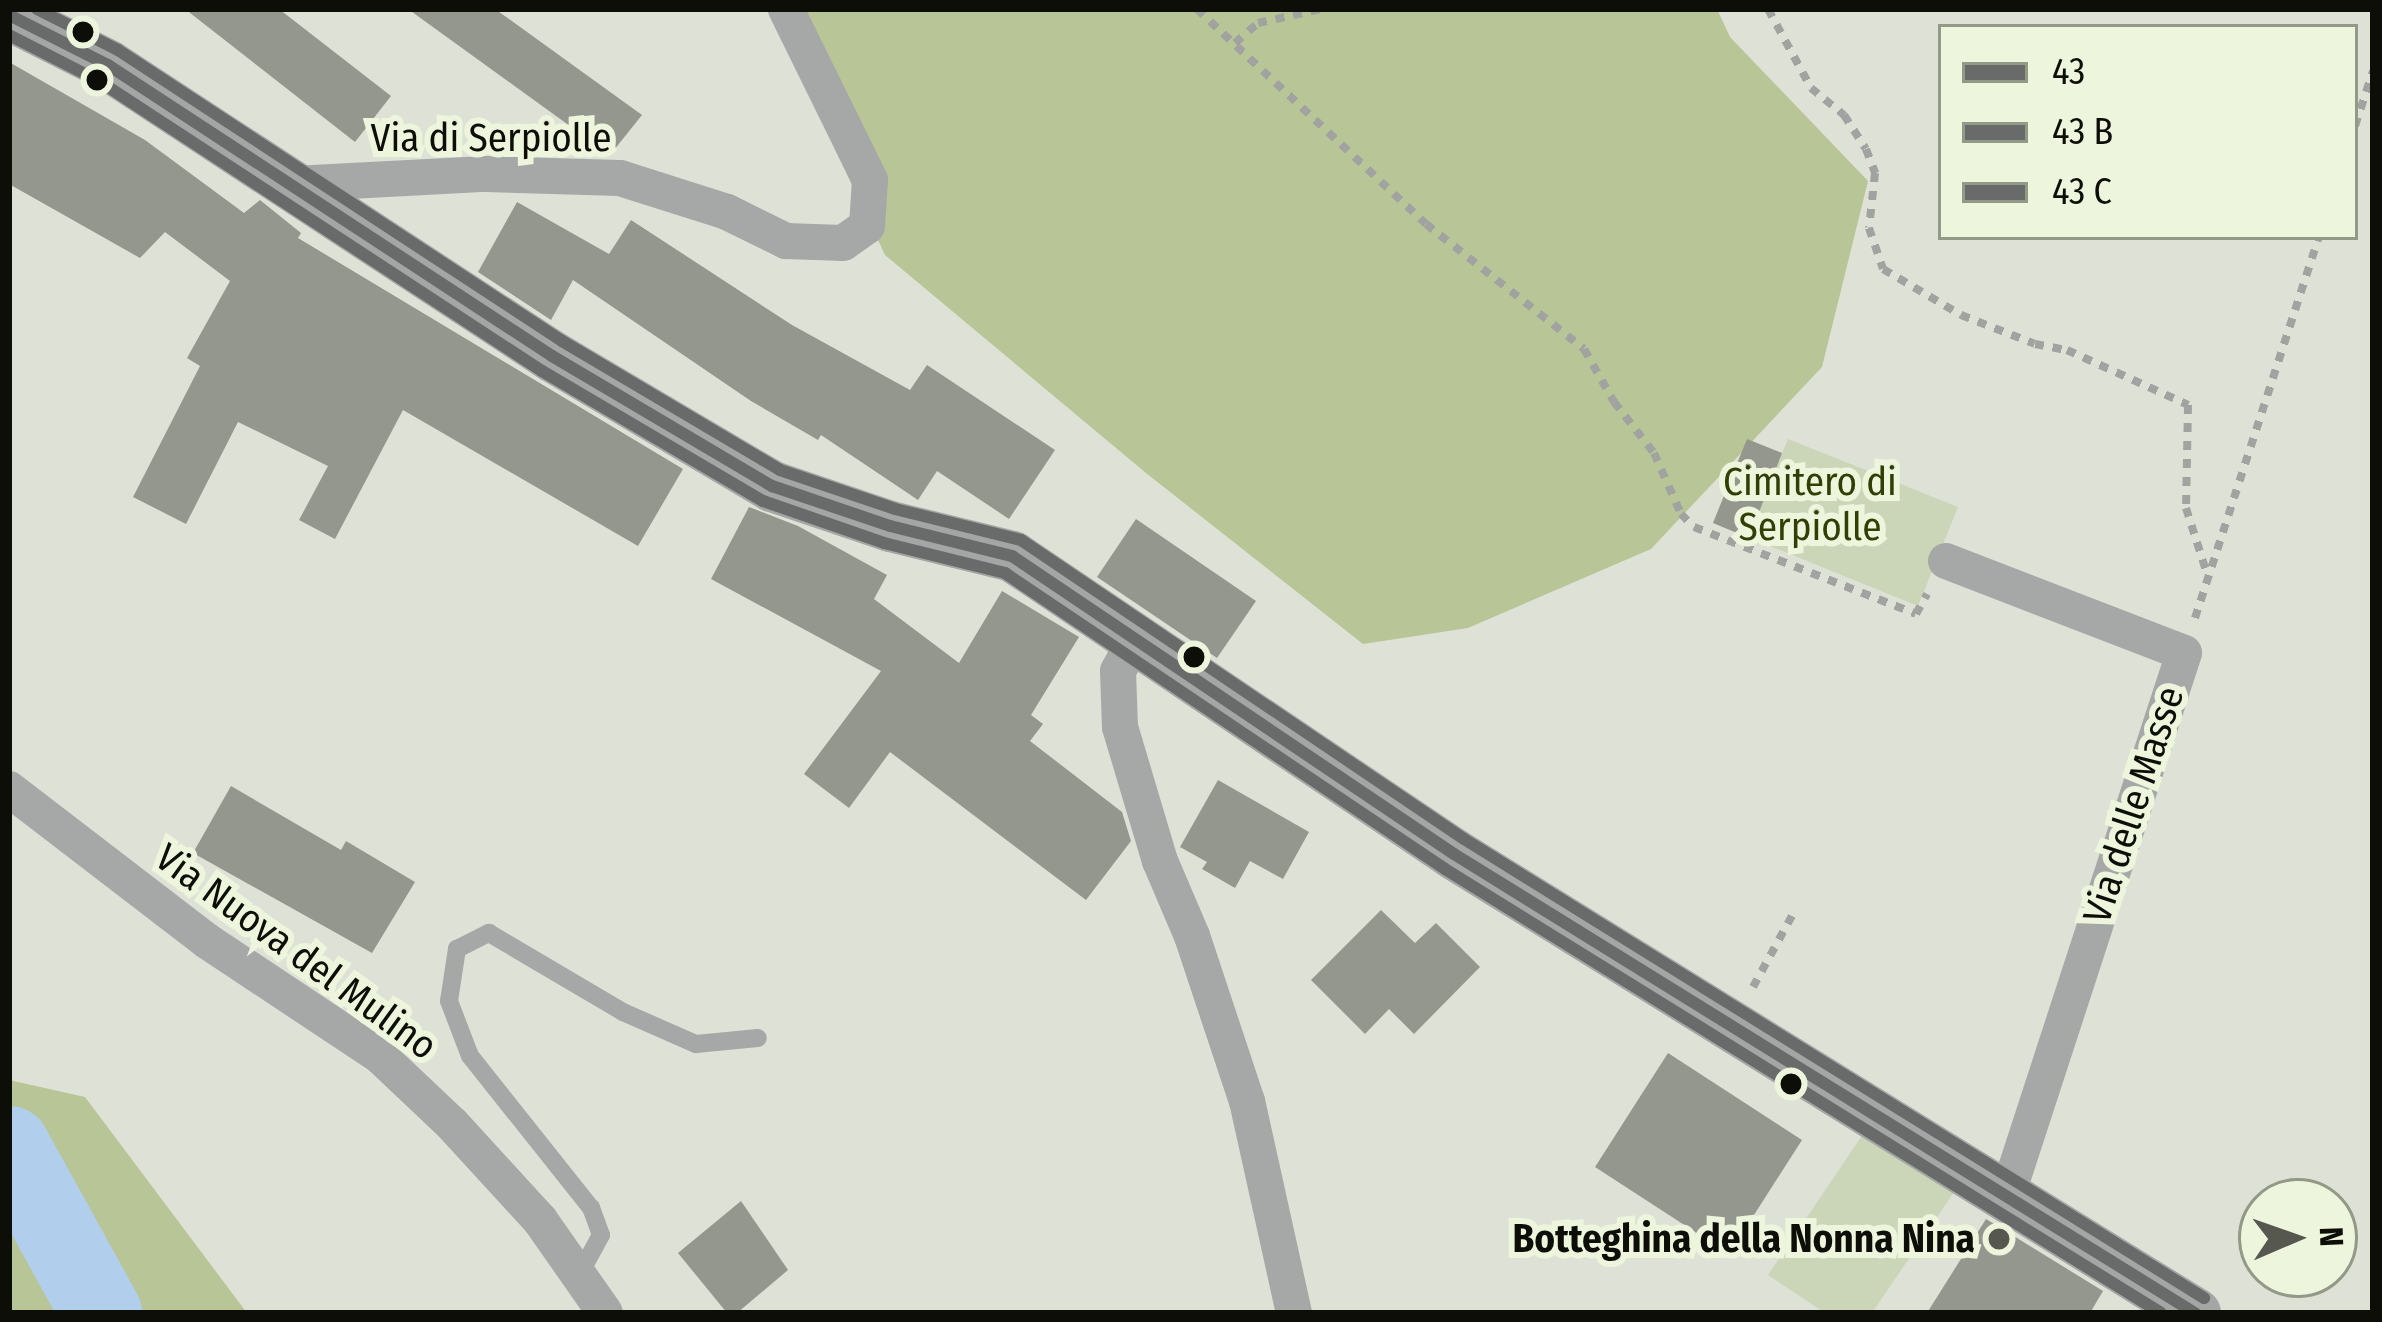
<!DOCTYPE html>
<html>
<head>
<meta charset="utf-8">
<style>
	body { margin:0 }
	#map { position:relative; width:2382px; height:1322px; overflow:hidden; background:#dee2d6; font-family:"Fira Sans Condensed",sans-serif }
	div>[style] { position:absolute }
	[style*='--x'] { left:calc(var(--x)*1px); top:calc(var(--y)*1px); width:calc(var(--w)*1px); rotate:calc(var(--a)*1deg) }
	.green>* { inset:0; background:#cbd5b7 }
	.forest>* { inset:0; background:#b8c597 }
	.river>* { height:81px; margin:-40.5px; padding:0 40.5px; transform-origin:40.5px; border-radius:40.5px; background:#b1ceec }
	.building>* { inset:0; background:#94978d }
	.path>* { height:8px; margin-top:-4px; transform-origin:0; background:repeating-linear-gradient(90deg,#a0a3a0 0 9px,transparent 0 18px) }
	.lane>* { height:18px; margin:-9px; padding:0 9px; transform-origin:9px; border-radius:9px; background:#a6a8a7 }
	.street>* { height:36px; margin:-18px; padding:0 18px; transform-origin:18px; border-radius:18px; background:#a6a8a7 }
	.secondary>* { height:51px; margin:-25.5px; padding:0 25.5px; transform-origin:25.5px; border-radius:25.5px; background:#a4a6a5 }
	.bus-1>* { height:12px; margin:-6px; padding:0 6px; transform-origin:6px; border-radius:6px; background:#696a6a }
	.bus-2>* { height:12px; margin:-6px; padding:0 6px; transform-origin:6px; border-radius:6px; background:#696a6a }
	.bus-3>* { height:12px; margin:-6px; padding:0 6px; transform-origin:6px; border-radius:6px; background:#696a6a }
	.dots>* { width:33px; height:33px; translate:-50% -50%; box-sizing:border-box; border:6px solid #edf5dd; border-radius:50% }
	span { translate:-50% -50%; white-space:nowrap; text-align:center; line-height:1.15; -webkit-text-stroke:12px #edf5dd; paint-order:stroke }
	.street-label { font-size:39px; color:#0c0e07 }
	.park-label { font-size:39px; color:#323e03 }
	.poi-label { font-size:39px; color:#0c0e07; font-weight:700 }
	.right { translate:-100% -50%; text-align:right }
	.frame { position:absolute; inset:0; border:12px solid #0c0e07; pointer-events:none }
	.legend { position:absolute; left:1938px; top:24px; width:420px; height:216px; box-sizing:border-box; background:#edf5dd; border:3px solid #939987; margin:0; padding:15px 21px; list-style:none; font-size:36px; color:#0c0e07 }
	.legend li { display:flex; align-items:center; gap:24px; height:60px }
	.legend b { width:60px; border:3px solid #939987 }
	.north { position:absolute; left:2238px; top:1178px; width:120px; height:120px; box-sizing:border-box; background:#edf5dd; border:3px solid #939987; border-radius:50%; rotate:88deg; font-size:33px; font-weight:700; line-height:48px; text-align:center; color:#0c0e07 }
	.north::after { content:''; display:block; margin:auto; width:42px; height:54px; background:#56584f; clip-path:polygon(50% 0,100% 100%,50% 72%,0 100%) }
</style>
</head>
<body>
<div id="map">
	<div class="green">
		<i style="clip-path:polygon(1747px 439px,1782px 453px,1788px 439px,1958px 507px,1918px 606px,1713px 523px)"></i>
		<i style="clip-path:polygon(1865px 1131px,1954px 1192px,1872px 1313px,1825px 1313px,1768px 1275px)"></i>
	</div>
	<div class="forest">
		<i style="clip-path:polygon(769px 9px,1717px 9px,1730px 37px,1868px 181px,1822px 367px,1651px 549px,1468px 628px,1363px 644px,1146px 473px,885px 255px)"></i>
		<i style="clip-path:polygon(9px 1080px,85px 1097px,247px 1313px,9px 1313px)"></i>
	</div>
	<div class="river">
		<i style="--x:9;--y:1146;--w:191;--a:61.1"></i>
	</div>
	<div class="building">
		<i style="clip-path:polygon(185px 9px,279px 9px,391px 96px,355px 142px)"></i>
		<i style="clip-path:polygon(408px 9px,495px 9px,642px 115px,610px 155px)"></i>
		<i style="clip-path:polygon(9px 62px,145px 140px,244px 213px,260px 200px,301px 233px,298px 238px,683px 469px,638px 546px,403px 410px,335px 539px,299px 520px,328px 466px,238px 422px,186px 524px,133px 497px,200px 366px,187px 358px,230px 281px,165px 232px,140px 258px,9px 184px)"></i>
		<i style="clip-path:polygon(517px 202px,609px 254px,631px 220px,792px 325px,910px 390px,927px 365px,1055px 450px,1009px 519px,937px 471px,918px 500px,821px 435px,818px 440px,751px 401px,573px 280px,551px 320px,478px 272px)"></i>
		<i style="clip-path:polygon(1747px 439px,1782px 453px,1749px 538px,1713px 523px)"></i>
		<i style="clip-path:polygon(749px 507px,798px 526px,887px 575px,874px 599px,959px 663px,1002px 591px,1079px 637px,1031px 715px,1043px 724px,1030px 741px,1122px 812px,1131px 841px,1086px 900px,890px 752px,849px 808px,804px 774px,881px 671px,711px 579px)"></i>
		<i style="clip-path:polygon(1136px 519px,1256px 601px,1217px 658px,1097px 577px)"></i>
		<i style="clip-path:polygon(1218px 780px,1309px 832px,1283px 879px,1250px 861px,1235px 888px,1202px 869px,1207px 862px,1180px 847px)"></i>
		<i style="clip-path:polygon(231px 786px,341px 850px,346px 841px,415px 882px,372px 953px,193px 853px)"></i>
		<i style="clip-path:polygon(1381px 910px,1415px 943px,1436px 923px,1480px 967px,1414px 1034px,1389px 1009px,1365px 1034px,1311px 980px)"></i>
		<i style="clip-path:polygon(1668px 1053px,1802px 1140px,1729px 1254px,1595px 1167px)"></i>
		<i style="clip-path:polygon(741px 1201px,788px 1270px,737px 1313px,727px 1313px,678px 1253px)"></i>
		<i style="clip-path:polygon(1986px 1219px,2103px 1291px,2090px 1313px,1927px 1313px)"></i>
	</div>
	<div class="path">
		<i style="--x:1197;--y:9;--w:314;--a:43.2"></i>
		<i style="--x:1426;--y:224;--w:201;--a:38.3"></i>
		<i style="--x:1584;--y:349;--w:61;--a:60.5"></i>
		<i style="--x:1614;--y:402;--w:65;--a:51.9"></i>
		<i style="--x:1654;--y:453;--w:67;--a:66.1"></i>
		<i style="--x:1681;--y:514;--w:18;--a:45"></i>
		<i style="--x:1694;--y:527;--w:238;--a:21.4"></i>
		<i style="--x:1916;--y:614;--w:23;--a:-61"></i>
		<i style="--x:1768;--y:9;--w:90;--a:61.4"></i>
		<i style="--x:1811;--y:88;--w:43;--a:39.3"></i>
		<i style="--x:1844;--y:115;--w:40;--a:57.1"></i>
		<i style="--x:1866;--y:149;--w:26;--a:69"></i>
		<i style="--x:1875;--y:173;--w:55;--a:96.2"></i>
		<i style="--x:1869;--y:228;--w:43;--a:71.1"></i>
		<i style="--x:1883;--y:269;--w:91;--a:30.5"></i>
		<i style="--x:1961;--y:315;--w:79;--a:21.4"></i>
		<i style="--x:2035;--y:344;--w:33;--a:11"></i>
		<i style="--x:2067;--y:350;--w:133;--a:24.4"></i>
		<i style="--x:2188;--y:405;--w:103;--a:91.1"></i>
		<i style="--x:2186;--y:508;--w:72;--a:72.3"></i>
		<i style="--x:1235;--y:43;--w:30;--a:-41"></i>
		<i style="--x:1258;--y:23;--w:65;--a:-12.5"></i>
		<i style="--x:2355;--y:126;--w:58;--a:-71.9"></i>
		<i style="--x:2195;--y:618;--w:401;--a:-72"></i>
		<i style="--x:1753;--y:987;--w:85;--a:-61.3"></i>
	</div>
	<div class="lane">
		<i style="--x:578;--y:1277;--w:48;--a:-61.3"></i>
		<i style="--x:601;--y:1235;--w:29;--a:-110"></i>
		<i style="--x:591;--y:1208;--w:194;--a:-128.5"></i>
		<i style="--x:470;--y:1056;--w:59;--a:-110.9"></i>
		<i style="--x:449;--y:1001;--w:53;--a:-81.3"></i>
		<i style="--x:457;--y:949;--w:36;--a:-27"></i>
		<i style="--x:489;--y:933;--w:156;--a:30.5"></i>
		<i style="--x:623;--y:1012;--w:80;--a:23.7"></i>
		<i style="--x:696;--y:1044;--w:62;--a:-5.5"></i>
	</div>
	<div class="street">
		<i style="--x:293;--y:184;--w:193;--a:-3"></i>
		<i style="--x:486;--y:174;--w:134;--a:1.7"></i>
		<i style="--x:620;--y:178;--w:112;--a:17.6"></i>
		<i style="--x:727;--y:212;--w:66;--a:26.2"></i>
		<i style="--x:786;--y:241;--w:57;--a:2"></i>
		<i style="--x:843;--y:243;--w:29;--a:-35"></i>
		<i style="--x:867;--y:226;--w:46;--a:-86.3"></i>
		<i style="--x:870;--y:180;--w:191;--a:-116.2"></i>
		<i style="--x:1946;--y:561;--w:255;--a:21.1"></i>
		<i style="--x:2184;--y:653;--w:574;--a:108.06"></i>
		<i style="--x:1134;--y:642;--w:33;--a:119"></i>
		<i style="--x:1118;--y:671;--w:56;--a:88"></i>
		<i style="--x:1120;--y:727;--w:140;--a:73.4"></i>
		<i style="--x:1160;--y:861;--w:82;--a:66.9"></i>
		<i style="--x:1192;--y:936;--w:174;--a:71.6"></i>
		<i style="--x:1247;--y:1101;--w:217;--a:77.5"></i>
		<i style="--x:9;--y:789;--w:250;--a:37.5"></i>
		<i style="--x:207;--y:941;--w:208;--a:33.6"></i>
		<i style="--x:380;--y:1056;--w:99;--a:43.4"></i>
		<i style="--x:452;--y:1124;--w:130;--a:47.5"></i>
		<i style="--x:540;--y:1220;--w:113;--a:55"></i>
	</div>
	<div class="secondary">
		<i style="--x:9;--y:15;--w:111;--a:26.8"></i>
		<i style="--x:108;--y:65;--w:531;--a:33.24"></i>
		<i style="--x:552;--y:356;--w:256;--a:30.6"></i>
		<i style="--x:772;--y:486;--w:125;--a:18.7"></i>
		<i style="--x:890;--y:526;--w:126;--a:13.8"></i>
		<i style="--x:1012;--y:556;--w:533;--a:33.99"></i>
		<i style="--x:1454;--y:854;--w:872;--a:31.78"></i>
	</div>
	<div class="bus-1">
		<i style="--x:9;--y:15;--w:111;--a:26.8"></i>
		<i style="--x:108;--y:65;--w:531;--a:33.24"></i>
		<i style="--x:552;--y:356;--w:256;--a:30.6"></i>
		<i style="--x:772;--y:486;--w:125;--a:18.7"></i>
		<i style="--x:890;--y:526;--w:126;--a:13.8"></i>
		<i style="--x:1012;--y:556;--w:533;--a:33.99"></i>
		<i style="--x:1454;--y:854;--w:872;--a:31.78"></i>
	</div>
	<div class="bus-2">
		<i style="--x:9;--y:35;--w:101;--a:27.1"></i>
		<i style="--x:99;--y:81;--w:529;--a:33.21"></i>
		<i style="--x:542;--y:371;--w:256;--a:30.5"></i>
		<i style="--x:763;--y:501;--w:128;--a:19.1"></i>
		<i style="--x:884;--y:543;--w:125;--a:13.9"></i>
		<i style="--x:1005;--y:573;--w:530;--a:33.93"></i>
		<i style="--x:1445;--y:869;--w:842;--a:31.8"></i>
	</div>
	<div class="bus-3">
		<i style="--x:37;--y:9;--w:91;--a:26.8"></i>
		<i style="--x:118;--y:50;--w:531;--a:33.24"></i>
		<i style="--x:562;--y:341;--w:253;--a:30.6"></i>
		<i style="--x:780;--y:470;--w:121;--a:18.7"></i>
		<i style="--x:895;--y:509;--w:130;--a:13.8"></i>
		<i style="--x:1021;--y:540;--w:534;--a:34.02"></i>
		<i style="--x:1464;--y:839;--w:871;--a:31.81"></i>
	</div>
	<div class="dots">
		<i style="left:83px;top:32px;background:#0c0e07"></i>
		<i style="left:97px;top:80px;background:#0c0e07"></i>
		<i style="left:1194px;top:657px;background:#0c0e07"></i>
		<i style="left:1791px;top:1084px;background:#0c0e07"></i>
		<i style="left:1999px;top:1239px;background:#56584f"></i>
	</div>
	<div class="street-label">
		<span style="left:491px;top:138px">Via di Serpiolle</span>
		<span style="left:2134px;top:805px;rotate:-72deg">Via delle Masse</span>
		<span style="left:296px;top:952px;rotate:36deg">Via Nuova del Mulino</span>
	</div>
	<div class="park-label">
		<span style="left:1810px;top:505px">Cimitero di<br>Serpiolle</span>
	</div>
	<div class="poi-label">
		<span class="right" style="left:1975px;top:1239px">Botteghina della Nonna Nina</span>
	</div>
	<div class="frame"></div>
	<ul class="legend">
	<li><b style="height:15px;background:#696a6a"></b>43</li>
	<li><b style="height:15px;background:#696a6a"></b>43 B</li>
	<li><b style="height:15px;background:#696a6a"></b>43 C</li>
	</ul>
	<div class="north">N</div>
</div>
</body>
</html>
